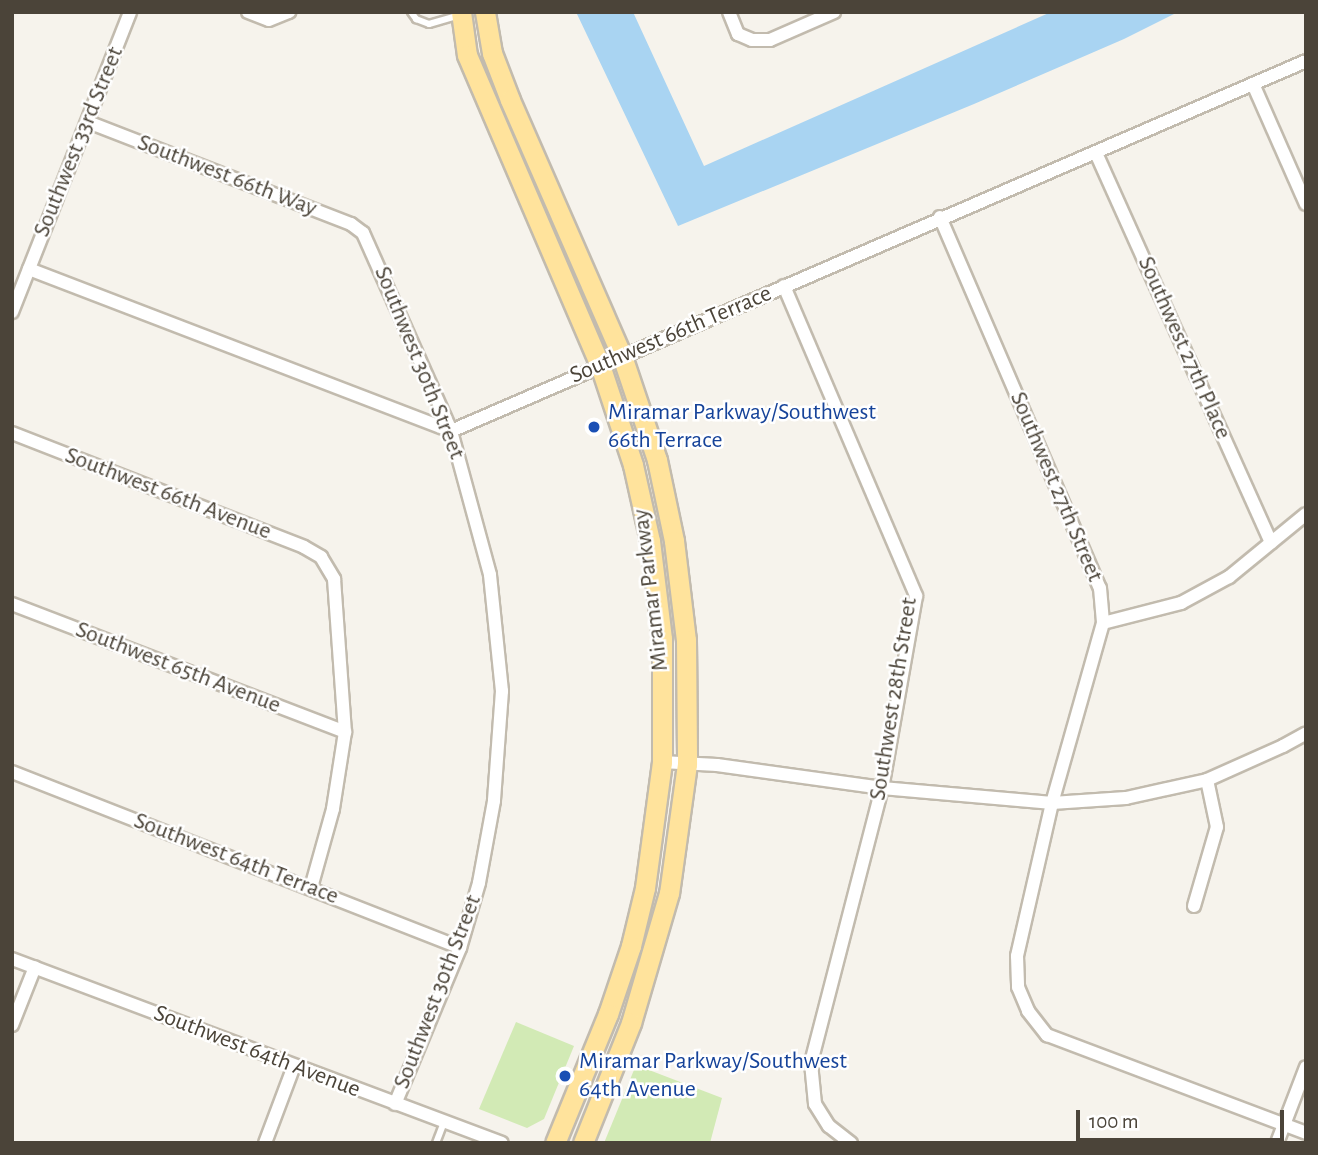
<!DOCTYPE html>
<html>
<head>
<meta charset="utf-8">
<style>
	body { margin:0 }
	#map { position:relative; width:1318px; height:1155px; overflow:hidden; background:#f6f3ec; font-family:"Alegreya Sans",sans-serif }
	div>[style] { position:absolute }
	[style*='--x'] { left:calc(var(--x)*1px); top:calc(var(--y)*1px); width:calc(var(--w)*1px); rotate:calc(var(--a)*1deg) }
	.green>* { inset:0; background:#d2eab5 }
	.water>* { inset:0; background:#a9d4f2 }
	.roads { filter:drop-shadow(2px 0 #c2bbae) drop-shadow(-2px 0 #c2bbae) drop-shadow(0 2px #c2bbae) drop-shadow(0 -2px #c2bbae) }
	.service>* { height:6px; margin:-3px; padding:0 3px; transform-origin:3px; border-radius:3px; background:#fff }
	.minor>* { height:12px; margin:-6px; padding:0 6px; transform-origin:6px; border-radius:6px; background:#fff }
	.primary>* { height:19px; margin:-9.5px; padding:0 9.5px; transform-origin:9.5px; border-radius:9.5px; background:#ffe39c }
	.dots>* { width:19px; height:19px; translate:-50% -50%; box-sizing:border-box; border:4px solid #fff; border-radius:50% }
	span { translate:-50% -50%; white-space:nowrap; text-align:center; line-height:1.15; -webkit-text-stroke:5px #fff; paint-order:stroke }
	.street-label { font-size:24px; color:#4b4439 }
	.transit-label { font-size:24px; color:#164399 }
	.left { translate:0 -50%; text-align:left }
	.frame { position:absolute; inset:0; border:14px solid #4b4439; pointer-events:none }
	.scale { position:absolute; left:1076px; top:1110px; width:208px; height:32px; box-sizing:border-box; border:4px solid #4b4439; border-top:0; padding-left:9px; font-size:21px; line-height:24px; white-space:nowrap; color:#4b4439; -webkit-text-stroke:5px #fff; paint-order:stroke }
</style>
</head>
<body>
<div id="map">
	<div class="green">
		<i style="clip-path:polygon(516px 1022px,574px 1046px,544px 1119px,527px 1128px,479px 1109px)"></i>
		<i style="clip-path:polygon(636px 1065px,722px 1098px,710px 1143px,604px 1143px)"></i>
	</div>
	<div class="water">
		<i style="clip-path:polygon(576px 12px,633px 12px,704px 166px,1051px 12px,1178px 12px,1124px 39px,974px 104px,678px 226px)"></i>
	</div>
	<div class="roads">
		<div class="service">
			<i style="--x:411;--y:12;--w:9;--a:54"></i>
			<i style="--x:416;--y:19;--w:14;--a:21"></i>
			<i style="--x:429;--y:24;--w:32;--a:-16"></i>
			<i style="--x:436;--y:1143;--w:22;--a:-69"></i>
		</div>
		<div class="minor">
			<i style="--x:248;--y:12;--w:22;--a:21"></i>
			<i style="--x:269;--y:20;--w:22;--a:-22"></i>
			<i style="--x:729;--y:12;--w:24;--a:68"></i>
			<i style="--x:738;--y:34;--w:15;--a:23"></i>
			<i style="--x:752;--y:40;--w:18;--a:0"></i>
			<i style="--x:770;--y:40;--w:70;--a:-23.6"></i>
			<i style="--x:1253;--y:84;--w:131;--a:66.2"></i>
			<i style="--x:88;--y:122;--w:282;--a:21.2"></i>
			<i style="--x:351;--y:224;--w:15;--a:37"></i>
			<i style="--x:363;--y:233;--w:217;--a:66"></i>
			<i style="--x:451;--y:431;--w:149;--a:74.8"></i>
			<i style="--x:490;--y:575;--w:117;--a:84.1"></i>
			<i style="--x:502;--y:691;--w:110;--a:94.2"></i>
			<i style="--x:494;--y:801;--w:83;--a:100.4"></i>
			<i style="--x:479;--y:883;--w:68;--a:106.3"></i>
			<i style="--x:460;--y:948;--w:169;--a:112.6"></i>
			<i style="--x:1096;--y:153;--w:427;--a:65.8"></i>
			<i style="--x:940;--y:217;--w:404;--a:66.7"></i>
			<i style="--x:1100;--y:588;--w:35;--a:85"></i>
			<i style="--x:1103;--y:623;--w:187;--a:105.8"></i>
			<i style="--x:1052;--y:803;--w:157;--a:102.9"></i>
			<i style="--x:1017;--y:956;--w:31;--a:88"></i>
			<i style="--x:1018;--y:987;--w:26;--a:67"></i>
			<i style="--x:1028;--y:1011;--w:31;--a:52"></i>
			<i style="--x:1047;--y:1035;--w:277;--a:20.7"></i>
			<i style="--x:29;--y:269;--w:452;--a:21"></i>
			<i style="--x:451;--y:431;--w:932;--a:-23.4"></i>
			<i style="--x:784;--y:286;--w:337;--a:66.9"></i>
			<i style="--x:916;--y:596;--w:195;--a:100"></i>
			<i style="--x:882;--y:788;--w:284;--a:104.5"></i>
			<i style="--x:811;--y:1063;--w:41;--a:84.4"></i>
			<i style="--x:815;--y:1104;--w:26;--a:58"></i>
			<i style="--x:829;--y:1126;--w:28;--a:38"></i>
			<i style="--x:12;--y:312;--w:322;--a:-68.5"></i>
			<i style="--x:12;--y:433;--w:313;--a:21.3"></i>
			<i style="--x:304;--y:547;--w:20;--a:30"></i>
			<i style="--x:321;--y:557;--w:26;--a:59"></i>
			<i style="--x:334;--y:579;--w:153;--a:85.9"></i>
			<i style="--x:345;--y:732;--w:78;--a:98.9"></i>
			<i style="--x:333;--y:809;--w:82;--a:105.6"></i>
			<i style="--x:12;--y:604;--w:357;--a:21"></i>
			<i style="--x:1103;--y:623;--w:81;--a:-14.4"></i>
			<i style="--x:1181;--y:603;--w:55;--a:-28.4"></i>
			<i style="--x:1229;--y:577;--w:99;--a:-39.3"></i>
			<i style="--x:662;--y:762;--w:55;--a:3.1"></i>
			<i style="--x:717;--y:765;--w:167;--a:7.9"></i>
			<i style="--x:882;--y:788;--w:171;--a:5"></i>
			<i style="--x:1052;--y:803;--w:74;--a:-3.9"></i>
			<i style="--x:1126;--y:798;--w:83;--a:-12.5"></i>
			<i style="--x:1207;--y:780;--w:83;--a:-24.1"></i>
			<i style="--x:1283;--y:746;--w:26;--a:-29"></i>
			<i style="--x:12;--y:772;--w:481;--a:21.4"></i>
			<i style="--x:1194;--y:906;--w:82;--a:-73.8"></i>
			<i style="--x:1217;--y:827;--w:48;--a:-102"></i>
			<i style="--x:12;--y:959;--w:523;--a:20.58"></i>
			<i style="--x:12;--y:1025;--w:62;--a:-68.4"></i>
			<i style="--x:265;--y:1143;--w:82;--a:-69.4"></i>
			<i style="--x:1277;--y:1143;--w:81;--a:-69.1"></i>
		</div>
		<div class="primary">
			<i style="--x:461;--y:12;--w:43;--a:82.1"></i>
			<i style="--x:467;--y:55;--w:337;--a:66.8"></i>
			<i style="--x:600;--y:365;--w:105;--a:71.7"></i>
			<i style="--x:633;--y:465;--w:78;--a:77.4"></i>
			<i style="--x:650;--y:541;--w:99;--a:83"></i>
			<i style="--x:662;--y:639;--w:123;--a:90"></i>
			<i style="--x:662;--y:762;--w:127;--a:97.7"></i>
			<i style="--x:645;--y:888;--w:60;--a:103.6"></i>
			<i style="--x:631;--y:946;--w:72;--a:108.7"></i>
			<i style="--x:608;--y:1014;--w:139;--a:112.3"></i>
			<i style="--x:485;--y:12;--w:42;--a:80.3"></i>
			<i style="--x:492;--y:53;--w:50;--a:69"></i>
			<i style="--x:510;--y:100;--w:279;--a:66.4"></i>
			<i style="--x:622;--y:356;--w:110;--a:71.4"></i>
			<i style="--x:657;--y:460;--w:83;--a:78.1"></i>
			<i style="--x:674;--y:541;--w:100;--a:83.1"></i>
			<i style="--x:686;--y:640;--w:124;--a:89.5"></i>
			<i style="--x:687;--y:764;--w:130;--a:97.9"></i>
			<i style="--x:669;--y:893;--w:135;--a:106.3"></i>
			<i style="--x:631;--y:1023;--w:129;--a:111.8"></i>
		</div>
	</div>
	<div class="dots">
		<i style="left:594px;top:427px;background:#1a4fb4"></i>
		<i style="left:565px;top:1076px;background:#1a4fb4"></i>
	</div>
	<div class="street-label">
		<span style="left:79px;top:142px;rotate:-68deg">Southwest 33rd Street</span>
		<span style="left:227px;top:176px;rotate:21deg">Southwest 66th Way</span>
		<span style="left:671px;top:335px;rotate:-23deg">Southwest 66th Terrace</span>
		<span style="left:1184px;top:348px;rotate:66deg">Southwest 27th Place</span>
		<span style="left:419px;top:363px;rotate:68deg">Southwest 30th Street</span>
		<span style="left:1056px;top:487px;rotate:67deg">Southwest 27th Street</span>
		<span style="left:168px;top:494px;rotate:21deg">Southwest 66th Avenue</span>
		<span style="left:651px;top:590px;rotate:-97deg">Miramar Parkway</span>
		<span style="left:178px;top:668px;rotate:21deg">Southwest 65th Avenue</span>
		<span style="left:894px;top:699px;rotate:-81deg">Southwest 28th Street</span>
		<span style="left:236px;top:859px;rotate:21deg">Southwest 64th Terrace</span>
		<span style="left:438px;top:992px;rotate:-69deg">Southwest 30th Street</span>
		<span style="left:257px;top:1052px;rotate:21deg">Southwest 64th Avenue</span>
	</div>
	<div class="transit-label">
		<span class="left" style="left:608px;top:427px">Miramar Parkway/Southwest<br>66th Terrace</span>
		<span class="left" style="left:579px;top:1076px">Miramar Parkway/Southwest<br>64th Avenue</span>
	</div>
	<div class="frame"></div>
	<div class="scale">100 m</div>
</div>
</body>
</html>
